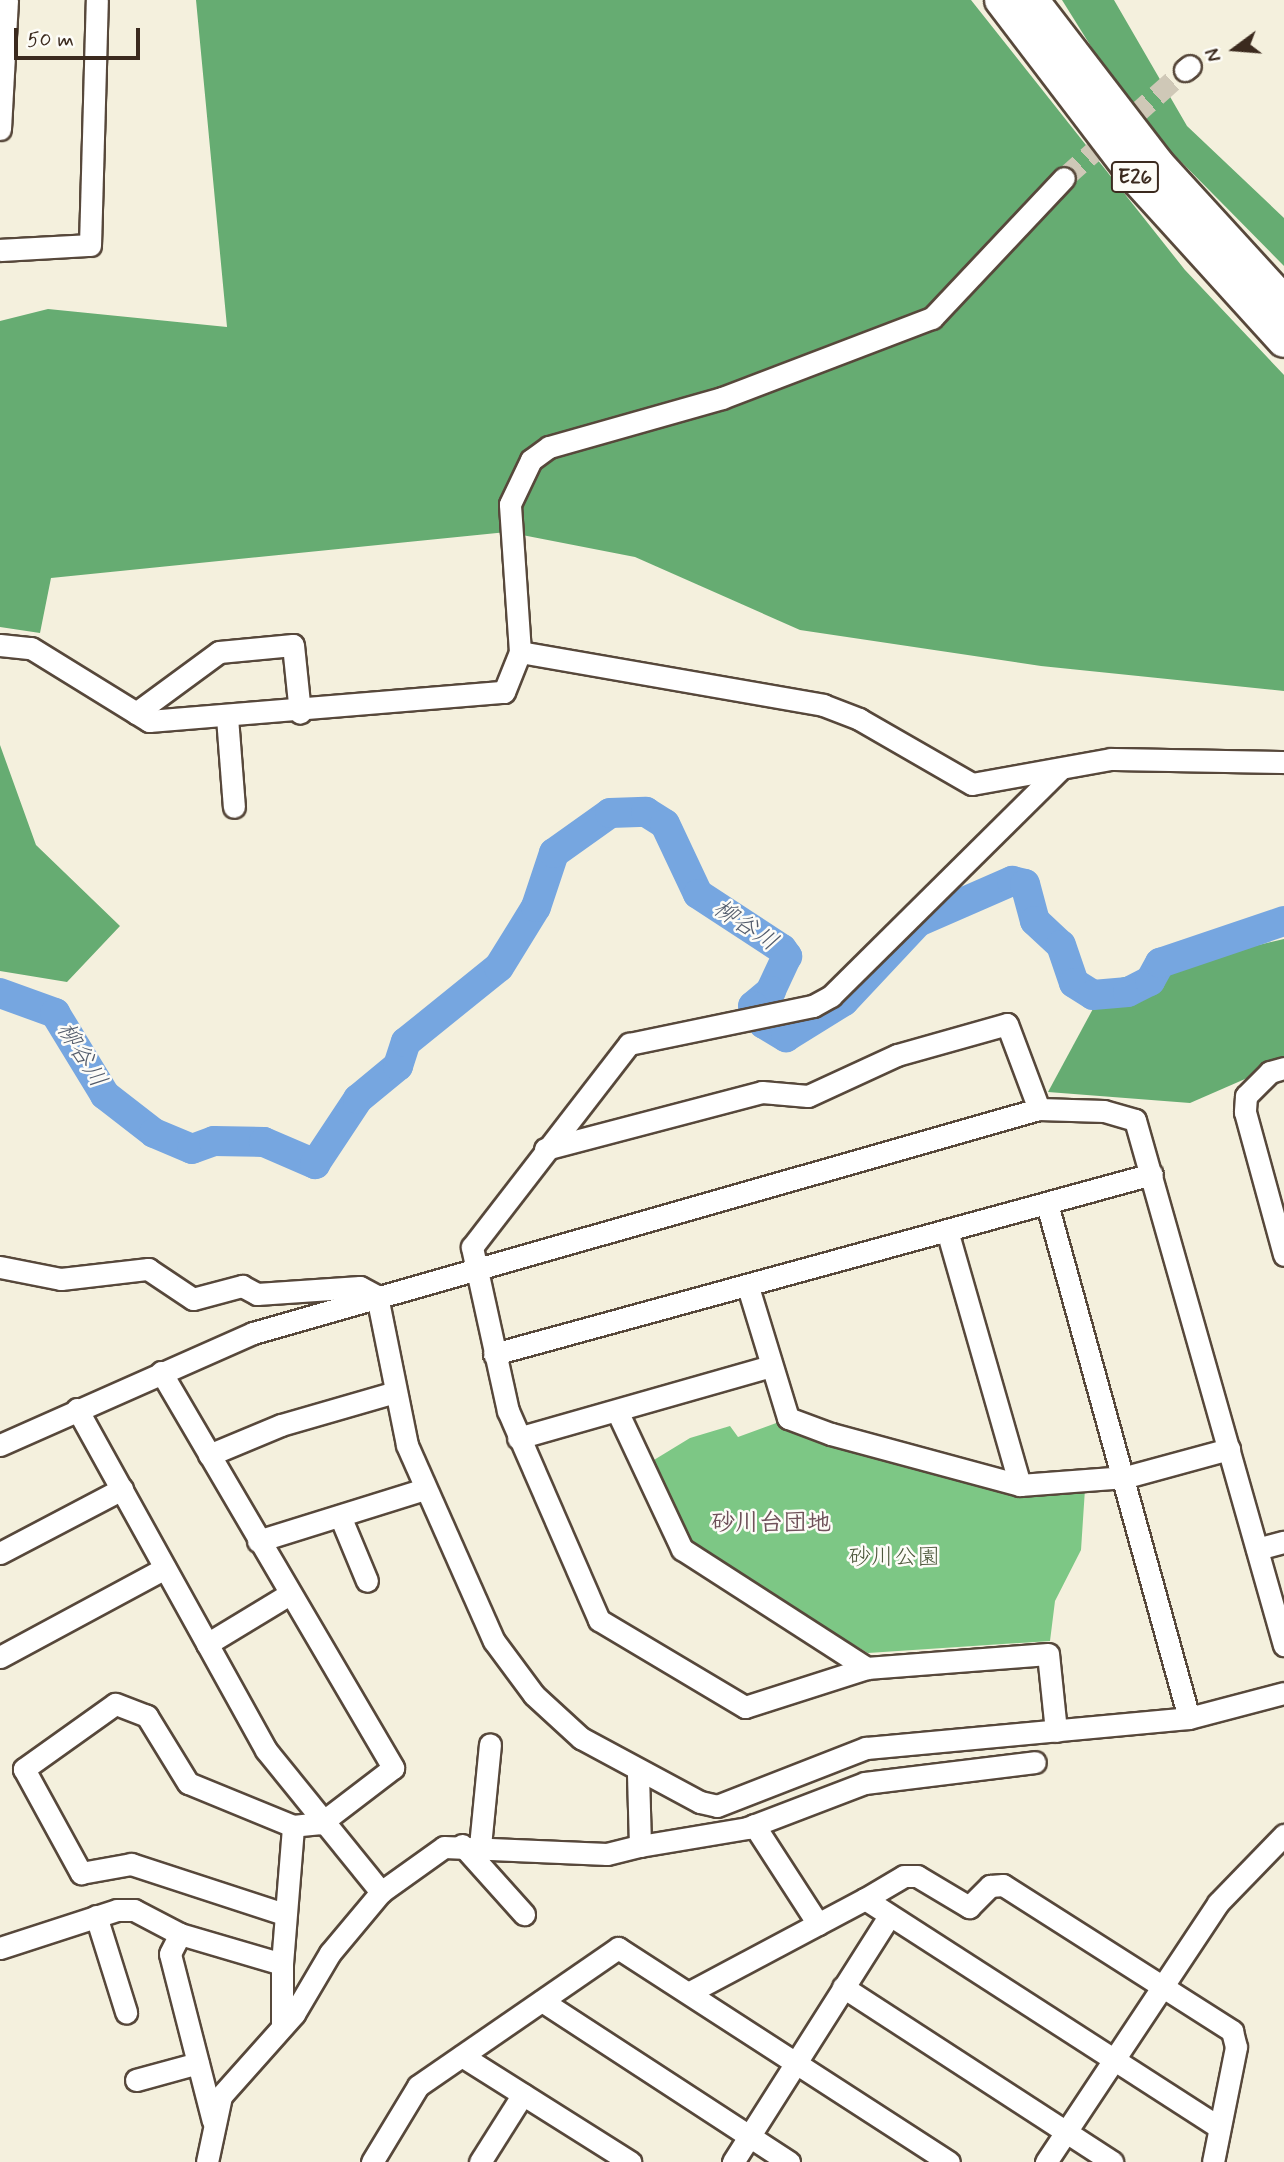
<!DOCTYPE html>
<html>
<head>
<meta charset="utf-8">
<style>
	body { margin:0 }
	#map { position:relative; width:1284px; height:2162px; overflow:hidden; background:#f4f0dd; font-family:Mynerve,"Klee One",sans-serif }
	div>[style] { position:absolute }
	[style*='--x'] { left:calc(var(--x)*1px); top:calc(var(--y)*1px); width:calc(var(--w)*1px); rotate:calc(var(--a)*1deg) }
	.green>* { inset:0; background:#7dc785 }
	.forest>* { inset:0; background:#66ac72 }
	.river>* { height:30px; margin:-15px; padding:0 15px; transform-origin:15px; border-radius:15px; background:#76a6e0 }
	.minor-tunnel>* { height:21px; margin-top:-10.5px; transform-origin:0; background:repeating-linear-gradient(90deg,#cfc8b7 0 21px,transparent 0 31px) }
	.roads { filter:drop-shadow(2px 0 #57483b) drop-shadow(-2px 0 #57483b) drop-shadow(0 2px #57483b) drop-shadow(0 -2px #57483b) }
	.minor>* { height:21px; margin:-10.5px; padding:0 10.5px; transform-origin:10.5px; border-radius:10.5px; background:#fff }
	.highway>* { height:32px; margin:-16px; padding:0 16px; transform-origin:16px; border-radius:16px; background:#fff }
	span { translate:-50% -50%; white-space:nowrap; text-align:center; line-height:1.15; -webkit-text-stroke:5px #fdfcf7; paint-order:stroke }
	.shield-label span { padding:2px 5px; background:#fdfcf7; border:2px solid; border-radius:5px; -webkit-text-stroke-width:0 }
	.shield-label { font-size:21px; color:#3b2a1e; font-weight:700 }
	.park-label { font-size:23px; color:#4f593d }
	.water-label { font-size:24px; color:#535c6c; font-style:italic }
	.neighbourhood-label { font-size:24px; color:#6f515a; font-weight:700 }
	.north { position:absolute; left:1200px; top:14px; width:70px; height:70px; -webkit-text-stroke:5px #fdfcf7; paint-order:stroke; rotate:254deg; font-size:19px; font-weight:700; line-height:28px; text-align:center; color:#3b2a1e }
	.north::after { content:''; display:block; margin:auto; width:24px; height:32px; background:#3b2a1e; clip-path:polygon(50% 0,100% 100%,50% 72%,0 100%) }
	.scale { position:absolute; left:14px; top:28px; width:126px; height:32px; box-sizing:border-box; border:4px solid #3b2a1e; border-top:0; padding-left:9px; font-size:21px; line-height:24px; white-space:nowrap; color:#3b2a1e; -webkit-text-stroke:5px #fdfcf7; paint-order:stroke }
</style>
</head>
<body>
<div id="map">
	<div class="green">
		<i style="clip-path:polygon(779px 1422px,1015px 1495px,1085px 1489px,1081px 1550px,1055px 1601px,1050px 1641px,868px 1653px,686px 1546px,649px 1463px,690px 1438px,730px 1426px,738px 1437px)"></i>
	</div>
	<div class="forest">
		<i style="clip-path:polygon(196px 0,971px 0,1185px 270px,1284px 375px,1284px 691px,1041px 666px,800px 630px,635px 557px,507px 532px,51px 578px,40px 633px,0 627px,0 321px,48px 309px,227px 327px)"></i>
		<i style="clip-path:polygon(1062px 0,1114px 0,1187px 126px,1284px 218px,1284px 266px,1132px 112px)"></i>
		<i style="clip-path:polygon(0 745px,36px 845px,120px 926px,67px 982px,0 971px)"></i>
		<i style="clip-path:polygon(1284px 939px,1284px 1062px,1190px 1103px,1048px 1092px,1108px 981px)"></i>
	</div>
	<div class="river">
		<i style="--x:0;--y:993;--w:59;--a:20"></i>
		<i style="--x:55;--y:1013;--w:96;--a:58.6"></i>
		<i style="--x:105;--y:1095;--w:62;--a:37.8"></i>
		<i style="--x:154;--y:1133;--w:41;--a:22.8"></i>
		<i style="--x:192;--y:1149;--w:23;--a:-20"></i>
		<i style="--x:214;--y:1141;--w:50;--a:1.1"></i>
		<i style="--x:264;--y:1142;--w:56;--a:23.3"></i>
		<i style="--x:315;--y:1164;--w:78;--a:-56.5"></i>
		<i style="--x:358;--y:1099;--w:52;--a:-39.5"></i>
		<i style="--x:398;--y:1066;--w:25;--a:-72"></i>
		<i style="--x:406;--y:1042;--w:119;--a:-38.9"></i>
		<i style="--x:499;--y:967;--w:70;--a:-58.3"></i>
		<i style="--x:536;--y:907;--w:57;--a:-71.6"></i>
		<i style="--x:554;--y:853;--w:69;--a:-35.5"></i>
		<i style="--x:610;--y:813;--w:36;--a:-2"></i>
		<i style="--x:646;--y:812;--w:22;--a:32"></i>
		<i style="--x:665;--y:824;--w:77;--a:64.8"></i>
		<i style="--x:698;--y:894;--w:100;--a:33.2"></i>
		<i style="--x:782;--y:949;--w:9;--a:54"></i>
		<i style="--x:787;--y:956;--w:38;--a:115"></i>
		<i style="--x:771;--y:991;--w:23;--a:140"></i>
		<i style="--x:753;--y:1006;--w:21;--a:59"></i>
		<i style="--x:764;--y:1024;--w:26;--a:31"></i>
		<i style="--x:786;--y:1037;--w:68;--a:-31.8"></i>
		<i style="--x:844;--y:1001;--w:108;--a:-46.9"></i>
		<i style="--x:918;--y:922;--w:103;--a:-23.6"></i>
		<i style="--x:1012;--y:881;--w:13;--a:13"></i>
		<i style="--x:1025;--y:884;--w:38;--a:75"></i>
		<i style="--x:1035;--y:921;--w:35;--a:43"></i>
		<i style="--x:1061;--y:945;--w:40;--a:71.1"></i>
		<i style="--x:1074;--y:983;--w:22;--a:32"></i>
		<i style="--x:1093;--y:995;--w:35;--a:-5"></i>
		<i style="--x:1128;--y:992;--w:25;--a:-27"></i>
		<i style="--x:1150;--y:981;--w:21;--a:-61"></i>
		<i style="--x:1160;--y:963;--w:131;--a:-18.7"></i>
	</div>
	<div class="minor-tunnel">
		<i style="--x:1064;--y:178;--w:162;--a:-41.8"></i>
	</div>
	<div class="roads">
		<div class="minor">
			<i style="--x:1185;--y:70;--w:6;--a:-39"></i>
			<i style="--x:0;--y:129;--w:129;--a:-86.9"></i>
			<i style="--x:0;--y:250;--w:90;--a:-3.2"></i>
			<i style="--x:90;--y:245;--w:245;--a:-88.4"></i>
			<i style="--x:0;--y:645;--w:31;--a:6"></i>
			<i style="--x:31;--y:648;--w:139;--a:31.7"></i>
			<i style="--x:149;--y:721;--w:356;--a:-4.7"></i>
			<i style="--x:504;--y:692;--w:43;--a:-68.2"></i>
			<i style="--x:520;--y:652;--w:148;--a:-93.9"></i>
			<i style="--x:510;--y:504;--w:49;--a:-64.5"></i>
			<i style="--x:531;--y:460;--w:22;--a:-36"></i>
			<i style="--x:549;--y:447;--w:180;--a:-15.8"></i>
			<i style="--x:722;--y:398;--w:225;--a:-20.9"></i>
			<i style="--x:932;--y:318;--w:192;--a:-46.7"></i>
			<i style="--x:520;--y:652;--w:308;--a:9.9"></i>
			<i style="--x:823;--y:705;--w:39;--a:21"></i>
			<i style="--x:859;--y:719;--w:130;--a:29.9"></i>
			<i style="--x:972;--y:784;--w:141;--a:-10.2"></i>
			<i style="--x:1111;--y:759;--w:173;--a:1"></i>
			<i style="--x:136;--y:713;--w:103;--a:-36.3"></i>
			<i style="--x:219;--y:652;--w:74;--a:-5.4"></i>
			<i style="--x:293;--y:645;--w:68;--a:84.1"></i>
			<i style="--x:227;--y:717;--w:90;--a:85.6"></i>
			<i style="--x:1284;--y:1068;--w:15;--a:164"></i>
			<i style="--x:1270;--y:1072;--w:34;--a:135"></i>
			<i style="--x:1246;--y:1096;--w:16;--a:94"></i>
			<i style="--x:1245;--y:1112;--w:148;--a:74.7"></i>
			<i style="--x:545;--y:1149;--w:224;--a:-14.7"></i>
			<i style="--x:762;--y:1092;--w:46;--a:5"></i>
			<i style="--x:808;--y:1096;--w:98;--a:-24.7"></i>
			<i style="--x:897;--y:1055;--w:114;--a:-15.7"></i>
			<i style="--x:1007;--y:1024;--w:91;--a:69.4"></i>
			<i style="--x:1047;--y:1204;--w:533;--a:74.56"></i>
			<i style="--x:948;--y:1234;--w:261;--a:74"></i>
			<i style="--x:0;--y:1267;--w:62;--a:11.1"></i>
			<i style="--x:61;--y:1279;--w:88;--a:-6.6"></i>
			<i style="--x:148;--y:1269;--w:54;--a:33.7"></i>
			<i style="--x:193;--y:1299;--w:51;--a:-14.9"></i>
			<i style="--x:242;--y:1286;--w:17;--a:28"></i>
			<i style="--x:257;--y:1294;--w:103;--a:-3.9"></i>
			<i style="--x:360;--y:1287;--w:19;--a:28"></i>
			<i style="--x:748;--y:1287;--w:137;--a:73"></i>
			<i style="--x:788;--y:1418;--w:46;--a:20.4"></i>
			<i style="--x:831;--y:1434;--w:196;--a:15.1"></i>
			<i style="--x:1020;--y:1485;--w:106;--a:-4.3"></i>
			<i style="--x:1126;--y:1477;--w:107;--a:-15.2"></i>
			<i style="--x:377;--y:1296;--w:152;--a:78.6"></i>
			<i style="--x:407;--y:1445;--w:214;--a:66.1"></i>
			<i style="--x:494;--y:1641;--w:67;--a:53.5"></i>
			<i style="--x:534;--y:1695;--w:64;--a:42.5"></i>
			<i style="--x:581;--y:1738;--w:135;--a:28.3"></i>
			<i style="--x:700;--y:1802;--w:17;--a:13"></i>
			<i style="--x:717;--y:1806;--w:160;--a:-21.3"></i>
			<i style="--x:866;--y:1748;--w:324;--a:-5.3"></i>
			<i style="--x:1189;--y:1718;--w:98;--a:-14.7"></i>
			<i style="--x:494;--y:1354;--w:682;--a:-15.3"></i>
			<i style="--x:161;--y:1372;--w:459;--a:59.6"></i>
			<i style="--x:393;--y:1768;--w:91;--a:142.6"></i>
			<i style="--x:321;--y:1823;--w:28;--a:174"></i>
			<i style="--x:293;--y:1826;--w:113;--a:-157.7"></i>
			<i style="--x:188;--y:1783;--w:79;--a:-121.5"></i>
			<i style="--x:147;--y:1716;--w:34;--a:-159"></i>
			<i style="--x:115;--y:1704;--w:112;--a:144.5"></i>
			<i style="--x:24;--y:1769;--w:119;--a:61.3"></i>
			<i style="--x:81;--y:1873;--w:51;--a:-10.2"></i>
			<i style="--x:131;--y:1864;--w:161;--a:18.1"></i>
			<i style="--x:77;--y:1409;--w:390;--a:61"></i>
			<i style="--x:266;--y:1750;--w:183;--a:51"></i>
			<i style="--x:617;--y:1411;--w:153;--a:64.8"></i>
			<i style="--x:682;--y:1549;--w:220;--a:32.8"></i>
			<i style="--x:518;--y:1438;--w:263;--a:-15.9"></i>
			<i style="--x:0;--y:1445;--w:277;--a:-23.9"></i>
			<i style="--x:253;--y:1333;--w:817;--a:-15.91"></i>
			<i style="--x:1039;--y:1109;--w:65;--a:1.8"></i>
			<i style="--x:1104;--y:1111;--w:32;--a:16"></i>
			<i style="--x:1135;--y:1120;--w:546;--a:74.16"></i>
			<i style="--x:209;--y:1455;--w:78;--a:-22.6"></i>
			<i style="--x:281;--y:1425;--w:119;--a:-16.1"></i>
			<i style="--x:340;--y:1516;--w:70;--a:67.4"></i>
			<i style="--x:258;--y:1541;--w:175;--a:-17.3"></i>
			<i style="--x:1257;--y:1549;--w:28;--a:-15"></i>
			<i style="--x:0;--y:1553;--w:138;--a:-27.7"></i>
			<i style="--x:207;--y:1644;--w:95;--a:-31.2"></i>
			<i style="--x:0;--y:1657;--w:187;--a:-28.3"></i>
			<i style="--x:1056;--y:1731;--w:77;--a:-95.9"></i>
			<i style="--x:1048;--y:1654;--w:182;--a:175.6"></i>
			<i style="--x:867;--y:1668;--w:128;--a:162.3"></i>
			<i style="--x:745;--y:1707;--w:170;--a:-149.2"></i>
			<i style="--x:599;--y:1620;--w:228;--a:-113.5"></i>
			<i style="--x:508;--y:1411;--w:168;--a:-102.4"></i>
			<i style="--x:472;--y:1247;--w:257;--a:-52.3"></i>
			<i style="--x:629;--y:1044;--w:188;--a:-11.7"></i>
			<i style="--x:813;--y:1006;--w:21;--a:-29"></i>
			<i style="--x:831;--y:996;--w:321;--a:-44.7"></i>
			<i style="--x:754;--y:1825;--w:118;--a:57.1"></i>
			<i style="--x:462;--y:1845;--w:93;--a:48.1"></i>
			<i style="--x:480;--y:1846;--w:102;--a:-84.4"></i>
			<i style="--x:640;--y:1846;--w:109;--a:-9.5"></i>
			<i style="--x:747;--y:1828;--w:126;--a:-20.9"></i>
			<i style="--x:865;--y:1783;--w:171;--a:-7"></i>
			<i style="--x:865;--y:1899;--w:45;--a:-30.5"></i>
			<i style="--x:904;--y:1876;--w:13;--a:0"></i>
			<i style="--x:917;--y:1876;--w:61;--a:30.8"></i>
			<i style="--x:969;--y:1907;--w:30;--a:-45"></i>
			<i style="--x:990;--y:1886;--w:13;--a:-4"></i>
			<i style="--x:1003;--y:1885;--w:272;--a:32.5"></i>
			<i style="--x:1232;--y:2031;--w:16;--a:76"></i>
			<i style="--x:1236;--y:2047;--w:117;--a:101.3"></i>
			<i style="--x:96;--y:1916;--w:101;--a:72.6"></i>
			<i style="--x:180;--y:1934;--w:22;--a:117"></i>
			<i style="--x:170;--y:1954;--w:172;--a:75.6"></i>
			<i style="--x:0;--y:1948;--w:123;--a:-18"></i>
			<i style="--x:117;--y:1910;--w:17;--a:0"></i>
			<i style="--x:134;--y:1910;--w:52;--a:27.6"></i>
			<i style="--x:180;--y:1934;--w:106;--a:16.4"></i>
			<i style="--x:282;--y:1964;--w:138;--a:-85.4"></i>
			<i style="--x:282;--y:1964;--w:62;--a:90"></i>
			<i style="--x:843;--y:1987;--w:321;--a:33"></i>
			<i style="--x:690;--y:1992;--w:198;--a:-28"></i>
			<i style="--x:865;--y:1899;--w:421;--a:32.8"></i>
			<i style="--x:542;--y:2001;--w:295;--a:33.1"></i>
			<i style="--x:462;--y:2056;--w:199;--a:32.2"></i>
			<i style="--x:136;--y:2080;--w:64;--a:-15.3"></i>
			<i style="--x:207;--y:2162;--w:67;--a:-78"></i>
			<i style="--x:221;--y:2096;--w:110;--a:-48.3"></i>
			<i style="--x:294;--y:2014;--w:71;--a:-59.5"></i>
			<i style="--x:330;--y:1953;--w:80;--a:-50.1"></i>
			<i style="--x:381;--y:1892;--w:77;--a:-35.5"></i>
			<i style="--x:444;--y:1847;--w:163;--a:2.5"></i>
			<i style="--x:607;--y:1854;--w:34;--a:-14"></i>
			<i style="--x:640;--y:1846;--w:73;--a:-91.6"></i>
			<i style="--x:372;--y:2162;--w:89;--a:-58.8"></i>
			<i style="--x:418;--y:2086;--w:243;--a:-34.6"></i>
			<i style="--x:618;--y:1948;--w:394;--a:32.9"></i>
			<i style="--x:480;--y:2162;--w:80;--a:-57.7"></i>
			<i style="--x:733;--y:2162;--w:291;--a:-57.6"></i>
			<i style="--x:1046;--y:2162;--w:311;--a:-56.4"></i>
			<i style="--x:1218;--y:1903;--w:95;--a:-45.9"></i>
		</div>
		<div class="highway">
			<i style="--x:1001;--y:0;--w:226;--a:52.7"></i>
			<i style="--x:1138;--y:180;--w:217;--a:47.8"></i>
			<i style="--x:1032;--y:0;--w:205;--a:52.5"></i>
			<i style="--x:1157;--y:163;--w:188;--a:47.6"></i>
		</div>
	</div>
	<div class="shield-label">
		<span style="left:1135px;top:177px">E26</span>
	</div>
	<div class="park-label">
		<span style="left:894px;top:1558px">砂川公園</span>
	</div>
	<div class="water-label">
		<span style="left:745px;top:926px;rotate:34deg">柳谷川</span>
		<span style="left:81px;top:1055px;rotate:58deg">柳谷川</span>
	</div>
	<div class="neighbourhood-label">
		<span style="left:771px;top:1524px">砂川台団地</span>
	</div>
	<div class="north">N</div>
	<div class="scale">50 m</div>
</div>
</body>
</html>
